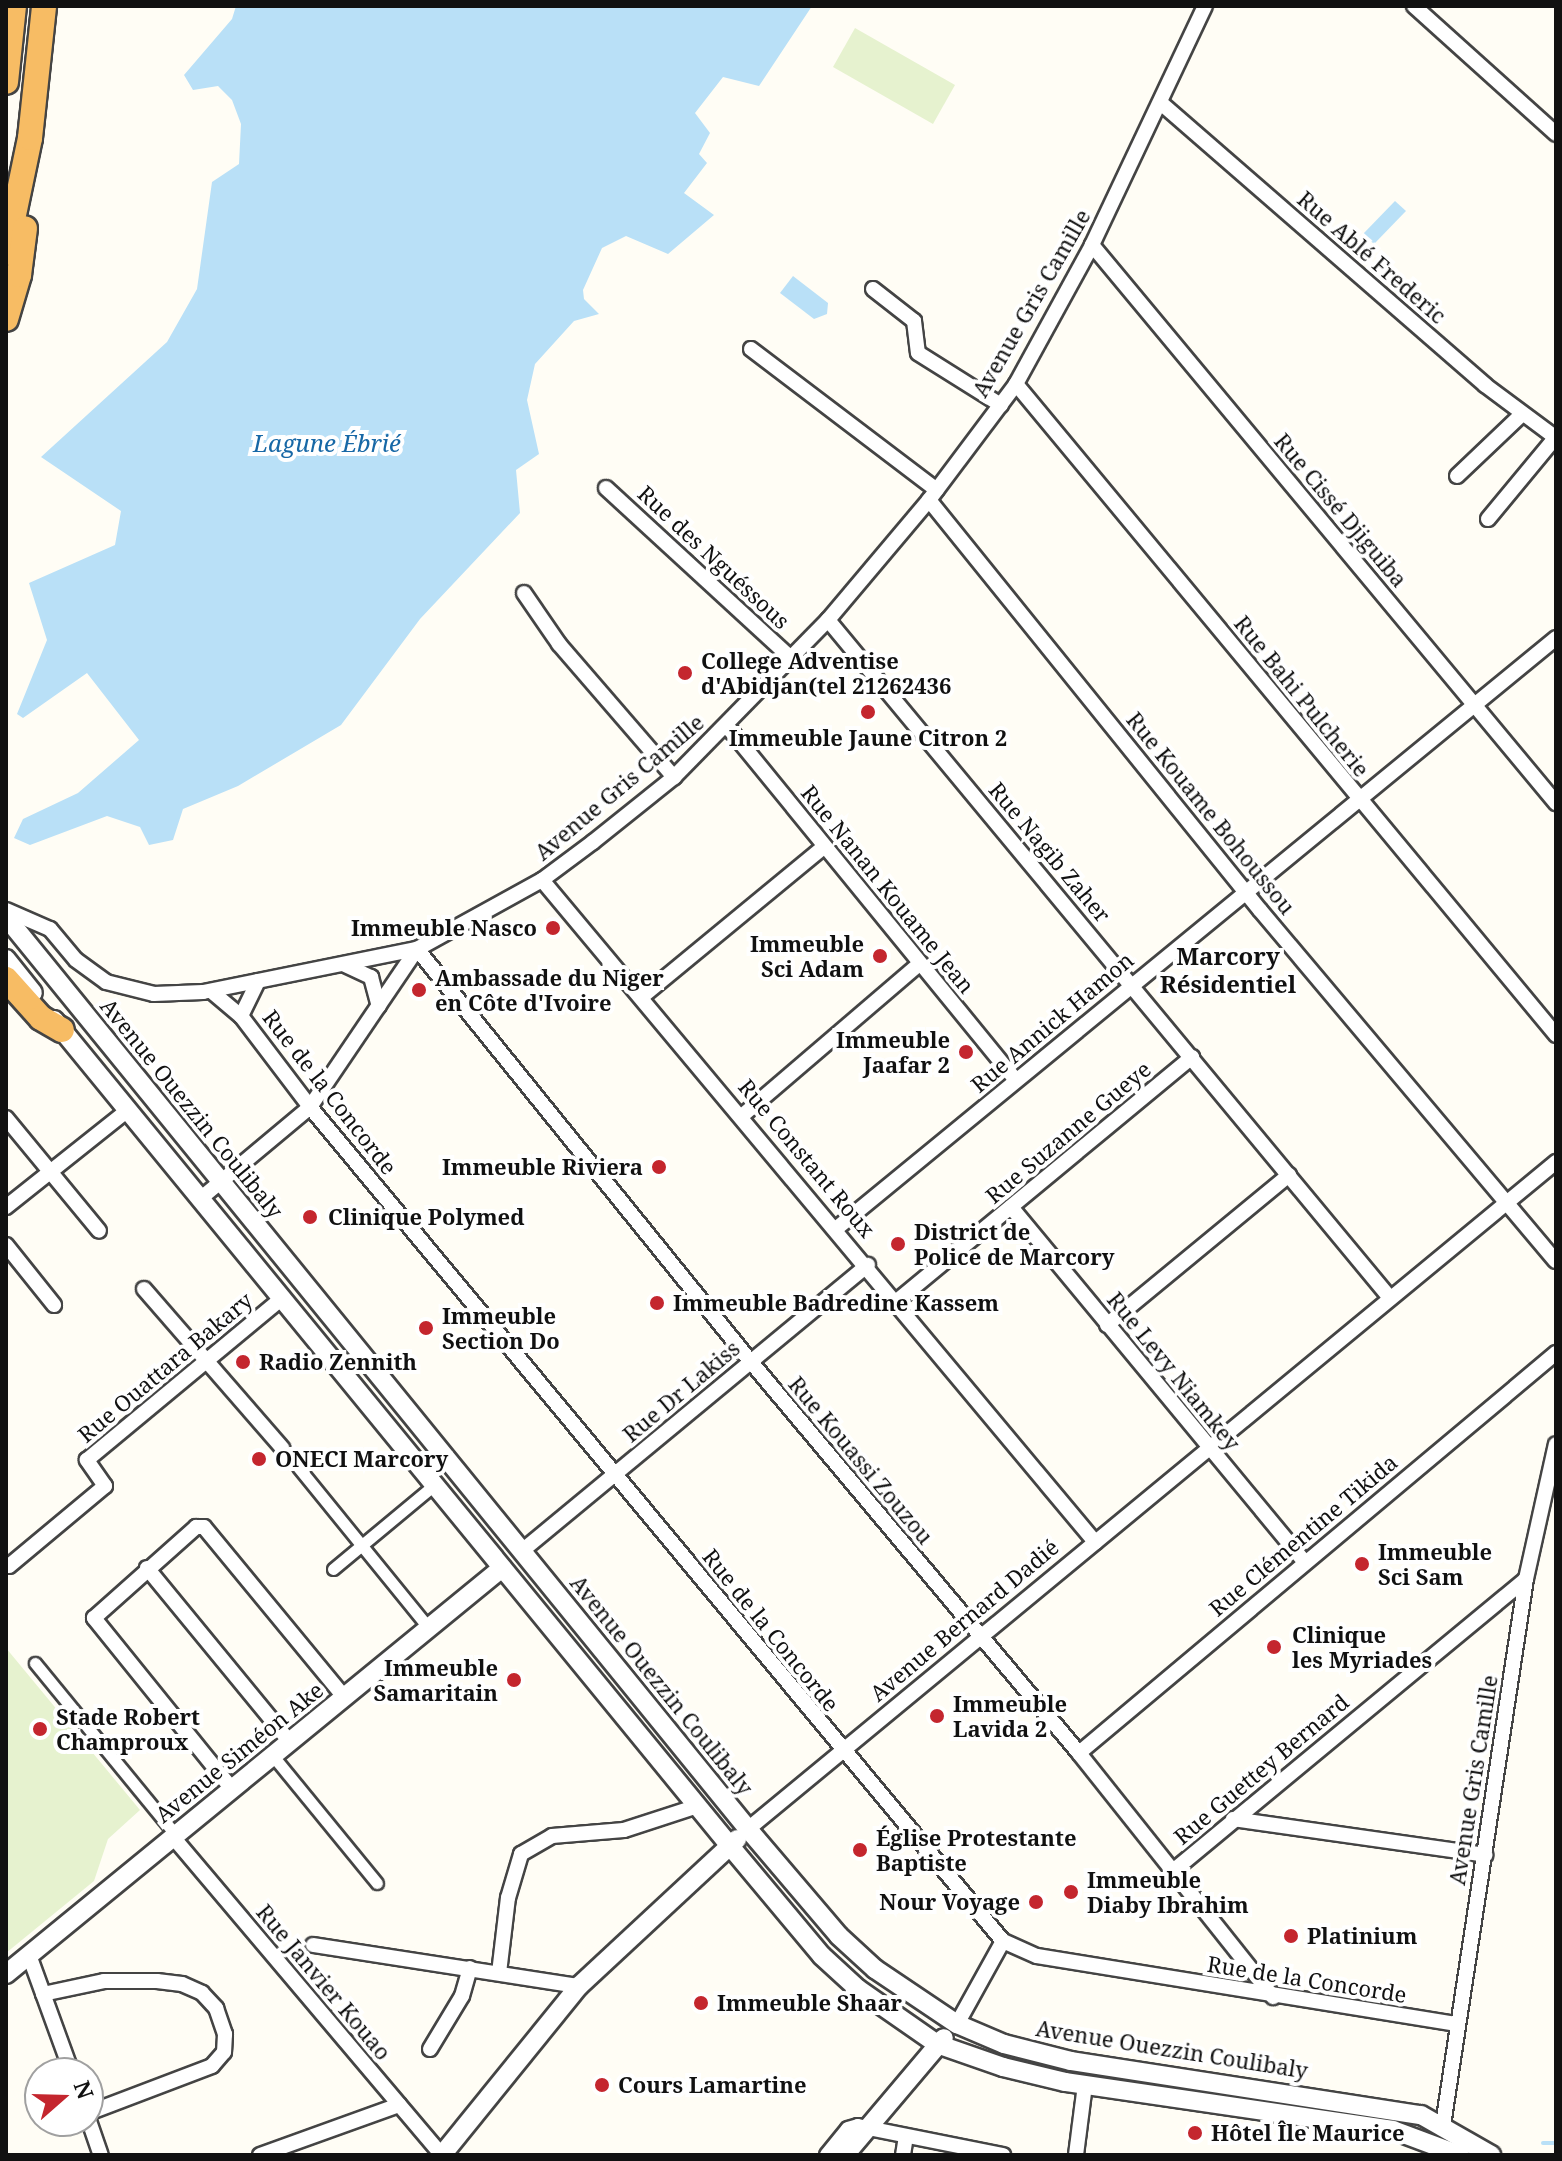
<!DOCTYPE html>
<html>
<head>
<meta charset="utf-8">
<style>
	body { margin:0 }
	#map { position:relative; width:1562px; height:2161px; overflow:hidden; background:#fffdf5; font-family:"Noto Serif",serif }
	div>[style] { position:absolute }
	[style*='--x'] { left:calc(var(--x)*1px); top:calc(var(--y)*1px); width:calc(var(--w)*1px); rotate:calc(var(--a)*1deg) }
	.pitch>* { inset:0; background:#e6f2cf }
	.water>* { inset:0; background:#b9e0f7 }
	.stream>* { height:4px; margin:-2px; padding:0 2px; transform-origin:2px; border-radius:2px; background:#b9e0f7 }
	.roads { filter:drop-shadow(2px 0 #444) drop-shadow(-2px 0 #444) drop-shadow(0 2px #444) drop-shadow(0 -2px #444) }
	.pedestrian>* { height:11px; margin:-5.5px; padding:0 5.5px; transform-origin:5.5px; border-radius:5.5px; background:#fff }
	.minor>* { height:14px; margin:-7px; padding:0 7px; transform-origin:7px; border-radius:7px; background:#fff }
	.tertiary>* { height:18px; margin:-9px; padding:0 9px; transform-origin:9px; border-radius:9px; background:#fff }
	.trunk>* { height:24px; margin:-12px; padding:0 12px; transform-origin:12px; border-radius:12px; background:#f7bc64 }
	.dots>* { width:22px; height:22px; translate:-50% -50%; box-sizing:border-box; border:4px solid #fff; border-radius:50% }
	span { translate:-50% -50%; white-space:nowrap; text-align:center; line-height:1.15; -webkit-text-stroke:8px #fff; paint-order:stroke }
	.street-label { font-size:22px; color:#111 }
	.poi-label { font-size:22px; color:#111; font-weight:700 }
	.left { translate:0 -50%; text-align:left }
	.right { translate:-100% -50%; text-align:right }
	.water-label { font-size:24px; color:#1768a6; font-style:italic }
	.neighbourhood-label { font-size:24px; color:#111; font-weight:700 }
	.frame { position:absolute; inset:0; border:8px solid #111; pointer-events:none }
	.north { position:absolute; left:24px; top:2057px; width:80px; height:80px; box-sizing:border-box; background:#fff; border:2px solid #a0a0a0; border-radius:50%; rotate:70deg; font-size:22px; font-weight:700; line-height:32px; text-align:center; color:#111 }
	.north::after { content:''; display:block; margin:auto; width:28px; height:36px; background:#c4262e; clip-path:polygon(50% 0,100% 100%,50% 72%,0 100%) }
</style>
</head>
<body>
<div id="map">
	<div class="pitch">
		<i style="clip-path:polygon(855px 28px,955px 85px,933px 124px,833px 67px)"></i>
		<i style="clip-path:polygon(6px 1648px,140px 1810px,108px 1839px,94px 1881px,6px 1953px)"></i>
	</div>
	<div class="water">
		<i style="clip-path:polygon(236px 6px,812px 6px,759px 86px,723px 77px,695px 113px,710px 133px,699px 154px,707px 163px,684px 193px,714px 215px,668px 254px,626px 236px,602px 248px,583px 290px,584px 299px,599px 314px,574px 321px,535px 364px,527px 400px,539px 454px,516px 470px,520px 513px,420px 619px,341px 725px,238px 786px,183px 809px,173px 840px,149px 845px,140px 827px,107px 816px,30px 845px,14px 838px,23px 819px,78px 793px,139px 740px,87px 673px,23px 718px,17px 714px,47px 640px,29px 583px,115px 545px,121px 511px,41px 457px,167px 342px,197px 289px,212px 182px,239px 164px,241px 124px,232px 100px,218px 86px,193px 90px,184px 75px,232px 19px)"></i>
		<i style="clip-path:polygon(1395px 201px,1406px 211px,1374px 244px,1363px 234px)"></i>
		<i style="clip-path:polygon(793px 276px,828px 303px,827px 314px,814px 319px,780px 293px)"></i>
	</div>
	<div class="stream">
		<i style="--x:1543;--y:2143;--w:13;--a:0"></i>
	</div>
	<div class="roads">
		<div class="pedestrian">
			<i style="--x:298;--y:1467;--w:208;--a:50.9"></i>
			<i style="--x:333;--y:1569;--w:131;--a:-39.7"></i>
			<i style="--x:35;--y:1663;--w:222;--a:50.7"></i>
			<i style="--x:273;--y:1756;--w:164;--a:50.7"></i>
		</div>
		<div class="minor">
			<i style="--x:1414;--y:6;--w:191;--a:42"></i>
			<i style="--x:1162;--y:104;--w:428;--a:41"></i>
			<i style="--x:1485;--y:385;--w:89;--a:36.7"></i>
			<i style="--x:1092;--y:245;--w:726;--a:50.26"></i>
			<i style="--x:873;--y:289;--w:52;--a:38"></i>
			<i style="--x:914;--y:321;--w:32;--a:83"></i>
			<i style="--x:918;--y:353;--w:98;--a:32.1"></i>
			<i style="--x:751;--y:349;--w:233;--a:37.2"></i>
			<i style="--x:1016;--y:384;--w:846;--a:50.32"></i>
			<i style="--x:1457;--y:476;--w:88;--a:-43.6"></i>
			<i style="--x:606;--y:488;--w:251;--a:42.6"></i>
			<i style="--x:929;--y:500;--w:527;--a:51.09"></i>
			<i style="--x:1260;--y:910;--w:459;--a:49.9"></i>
			<i style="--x:1488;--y:519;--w:105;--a:-50.4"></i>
			<i style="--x:524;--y:593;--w:62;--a:55.5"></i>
			<i style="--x:559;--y:644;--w:176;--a:49.2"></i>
			<i style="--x:828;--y:620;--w:881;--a:50.34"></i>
			<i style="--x:727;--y:726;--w:457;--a:50.8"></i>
			<i style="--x:542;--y:880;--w:863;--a:50.13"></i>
			<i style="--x:6;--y:910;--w:48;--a:23.4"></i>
			<i style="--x:50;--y:929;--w:40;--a:50"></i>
			<i style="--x:76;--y:960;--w:37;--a:36"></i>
			<i style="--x:106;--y:982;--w:49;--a:14"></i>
			<i style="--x:154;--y:994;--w:49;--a:-2.3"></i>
			<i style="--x:203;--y:992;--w:218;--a:-11.4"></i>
			<i style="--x:417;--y:949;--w:143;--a:-28.9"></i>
			<i style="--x:542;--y:880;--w:64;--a:-36.7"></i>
			<i style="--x:593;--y:842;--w:104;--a:-38.7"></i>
			<i style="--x:674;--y:777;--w:220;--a:-45.6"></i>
			<i style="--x:828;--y:620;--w:157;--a:-49.9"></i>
			<i style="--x:929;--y:500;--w:145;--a:-53.1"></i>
			<i style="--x:1016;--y:384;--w:158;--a:-61.3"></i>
			<i style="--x:1092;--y:245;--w:264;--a:-64.7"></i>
			<i style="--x:417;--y:949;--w:531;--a:51.04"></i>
			<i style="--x:751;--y:1362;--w:510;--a:50.01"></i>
			<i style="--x:1079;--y:1753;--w:312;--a:51.5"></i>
			<i style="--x:345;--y:965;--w:29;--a:25"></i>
			<i style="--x:371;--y:977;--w:30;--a:75"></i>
			<i style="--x:211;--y:991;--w:39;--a:40"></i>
			<i style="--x:241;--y:1016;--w:114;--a:52.8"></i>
			<i style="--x:310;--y:1107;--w:1084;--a:50.28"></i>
			<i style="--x:1003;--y:1941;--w:37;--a:24"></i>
			<i style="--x:1037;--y:1956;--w:424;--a:9.2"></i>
			<i style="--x:643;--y:996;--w:234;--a:-39.5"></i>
			<i style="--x:241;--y:1016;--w:39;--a:-64"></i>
			<i style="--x:743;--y:1115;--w:232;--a:-40.6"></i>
			<i style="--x:6;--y:1118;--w:146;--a:50.5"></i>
			<i style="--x:200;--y:1199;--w:143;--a:-39.9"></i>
			<i style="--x:310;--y:1107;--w:191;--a:-55.9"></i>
			<i style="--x:6;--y:1207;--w:156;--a:-38.5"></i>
			<i style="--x:1011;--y:1207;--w:460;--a:50.4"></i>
			<i style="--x:837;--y:1228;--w:930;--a:-39.37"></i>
			<i style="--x:6;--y:1245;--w:77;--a:51.3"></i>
			<i style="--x:144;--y:1289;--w:211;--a:49"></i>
			<i style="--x:897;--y:1301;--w:383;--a:-39.6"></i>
			<i style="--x:1107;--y:1325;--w:236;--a:-39.5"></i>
			<i style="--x:522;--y:1551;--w:449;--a:-39.6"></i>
			<i style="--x:9;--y:1566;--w:125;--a:-39.8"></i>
			<i style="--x:105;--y:1486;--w:32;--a:-125"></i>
			<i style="--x:87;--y:1460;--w:254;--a:-39.7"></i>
			<i style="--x:147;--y:1568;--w:225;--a:50.6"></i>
			<i style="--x:1079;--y:1753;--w:623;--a:-39.98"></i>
			<i style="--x:232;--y:1789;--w:220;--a:-128.9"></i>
			<i style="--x:94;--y:1618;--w:137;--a:-41.7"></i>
			<i style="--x:196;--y:1527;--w:8;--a:0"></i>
			<i style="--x:204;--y:1527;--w:220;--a:50.5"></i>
			<i style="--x:1233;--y:1819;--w:255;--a:8.1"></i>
			<i style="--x:748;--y:1829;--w:1048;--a:-39.54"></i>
			<i style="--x:173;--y:1837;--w:417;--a:49.8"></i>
			<i style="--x:1173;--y:1871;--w:458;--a:-39.6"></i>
			<i style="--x:313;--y:1945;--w:269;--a:8.8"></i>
			<i style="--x:29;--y:1955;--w:126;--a:70"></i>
			<i style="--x:499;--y:1973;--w:76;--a:-83.2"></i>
			<i style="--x:508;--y:1898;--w:46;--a:-73.5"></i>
			<i style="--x:521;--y:1854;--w:36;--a:-30"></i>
			<i style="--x:552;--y:1836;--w:72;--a:-4.8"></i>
			<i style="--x:624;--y:1830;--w:78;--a:-18"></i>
			<i style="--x:43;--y:1994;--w:62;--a:-12"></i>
			<i style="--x:104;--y:1981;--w:53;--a:0"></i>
			<i style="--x:157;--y:1981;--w:25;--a:7"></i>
			<i style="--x:182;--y:1984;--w:22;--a:24"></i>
			<i style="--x:202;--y:1993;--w:21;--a:47"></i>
			<i style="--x:216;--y:2008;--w:28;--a:71"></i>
			<i style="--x:225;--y:2034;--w:18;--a:93"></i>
			<i style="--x:224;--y:2052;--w:18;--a:131"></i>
			<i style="--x:212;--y:2066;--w:133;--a:159.2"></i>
			<i style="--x:957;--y:2024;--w:95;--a:-61"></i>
			<i style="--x:430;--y:2049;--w:62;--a:-58.9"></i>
			<i style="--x:462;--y:1996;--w:29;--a:-74"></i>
			<i style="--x:88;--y:2118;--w:39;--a:71"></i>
			<i style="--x:1443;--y:2125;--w:552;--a:-81.36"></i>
			<i style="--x:1526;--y:1579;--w:138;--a:-77.5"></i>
			<i style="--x:260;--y:2155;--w:148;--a:-19.8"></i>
			<i style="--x:827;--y:2155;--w:33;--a:-51"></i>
			<i style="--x:848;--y:2129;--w:10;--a:-17"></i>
			<i style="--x:858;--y:2126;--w:148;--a:11.3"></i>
			<i style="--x:903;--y:2155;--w:18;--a:-81"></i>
			<i style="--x:1076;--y:2155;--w:71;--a:-82.7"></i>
		</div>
		<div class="tertiary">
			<i style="--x:6;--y:917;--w:1176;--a:50.87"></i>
			<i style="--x:748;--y:1829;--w:140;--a:49.6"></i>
			<i style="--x:839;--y:1936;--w:49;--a:42.5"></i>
			<i style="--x:875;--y:1969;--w:99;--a:33.9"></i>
			<i style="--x:957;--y:2024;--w:51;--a:23.1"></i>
			<i style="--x:1004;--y:2044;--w:69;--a:14.2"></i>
			<i style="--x:1071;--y:2061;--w:354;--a:8.8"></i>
			<i style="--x:1421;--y:2115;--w:81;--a:29.7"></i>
			<i style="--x:6;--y:959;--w:43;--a:51.5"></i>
			<i style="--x:54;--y:1020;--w:1067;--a:50.7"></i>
			<i style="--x:730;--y:1846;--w:143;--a:50.1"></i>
			<i style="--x:822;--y:1956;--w:49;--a:42.5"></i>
			<i style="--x:858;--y:1989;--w:96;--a:34.8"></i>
			<i style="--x:937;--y:2044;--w:70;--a:19.2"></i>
			<i style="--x:1003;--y:2067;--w:64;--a:13.6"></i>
			<i style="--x:1065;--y:2082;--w:331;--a:8.3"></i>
			<i style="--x:1393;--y:2130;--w:72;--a:20.5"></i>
			<i style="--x:6;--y:1974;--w:641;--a:-39.3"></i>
			<i style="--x:442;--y:2155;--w:218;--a:-51"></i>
			<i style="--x:579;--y:1986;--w:216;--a:-42.9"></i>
			<i style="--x:845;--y:2155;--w:153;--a:-49.8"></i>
		</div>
		<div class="trunk">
			<i style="--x:6;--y:82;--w:76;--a:-84"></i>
			<i style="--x:6;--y:253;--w:117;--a:-78.2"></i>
			<i style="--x:30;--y:138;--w:133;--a:-83.9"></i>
			<i style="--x:6;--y:319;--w:46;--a:-73.5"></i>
			<i style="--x:19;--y:275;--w:47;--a:-82.7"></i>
			<i style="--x:6;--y:979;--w:52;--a:48.1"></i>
			<i style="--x:41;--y:1018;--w:24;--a:30"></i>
		</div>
	</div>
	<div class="dots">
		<i style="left:685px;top:673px;background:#c4262e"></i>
		<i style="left:868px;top:712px;background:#c4262e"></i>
		<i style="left:553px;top:928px;background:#c4262e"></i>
		<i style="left:880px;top:956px;background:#c4262e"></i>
		<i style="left:419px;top:990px;background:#c4262e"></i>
		<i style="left:966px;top:1052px;background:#c4262e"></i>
		<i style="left:659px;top:1167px;background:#c4262e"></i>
		<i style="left:310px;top:1217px;background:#c4262e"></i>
		<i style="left:898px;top:1244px;background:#c4262e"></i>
		<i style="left:657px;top:1303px;background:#c4262e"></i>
		<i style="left:426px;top:1328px;background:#c4262e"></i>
		<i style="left:243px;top:1362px;background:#c4262e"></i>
		<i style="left:259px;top:1459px;background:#c4262e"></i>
		<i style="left:1362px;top:1564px;background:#c4262e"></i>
		<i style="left:1274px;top:1647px;background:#c4262e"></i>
		<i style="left:514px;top:1680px;background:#c4262e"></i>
		<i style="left:937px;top:1716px;background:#c4262e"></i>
		<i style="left:40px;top:1729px;background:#c4262e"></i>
		<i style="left:860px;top:1850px;background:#c4262e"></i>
		<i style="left:1071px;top:1892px;background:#c4262e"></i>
		<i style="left:1036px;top:1902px;background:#c4262e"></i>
		<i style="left:1291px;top:1936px;background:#c4262e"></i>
		<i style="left:701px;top:2003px;background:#c4262e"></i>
		<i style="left:602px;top:2085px;background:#c4262e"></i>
		<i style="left:1195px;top:2133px;background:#c4262e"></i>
	</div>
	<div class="street-label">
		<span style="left:1372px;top:257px;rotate:41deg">Rue Ablé Frederic</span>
		<span style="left:1031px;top:303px;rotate:-60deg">Avenue Gris Camille</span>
		<span style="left:1341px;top:510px;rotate:50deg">Rue Cissé Djiguiba</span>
		<span style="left:714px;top:557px;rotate:43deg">Rue des Nguéssous</span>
		<span style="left:1302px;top:696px;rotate:51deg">Rue Bahi Pulcherie</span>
		<span style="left:619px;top:787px;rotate:-40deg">Avenue Gris Camille</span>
		<span style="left:1211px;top:813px;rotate:51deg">Rue Kouame Bohoussou</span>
		<span style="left:1050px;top:852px;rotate:50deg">Rue Nagib Zaher</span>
		<span style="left:888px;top:889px;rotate:51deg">Rue Nanan Kouame Jean</span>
		<span style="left:1052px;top:1022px;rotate:-40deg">Rue Annick Hamon</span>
		<span style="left:330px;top:1092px;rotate:52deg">Rue de la Concorde</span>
		<span style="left:192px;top:1108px;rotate:51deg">Avenue Ouezzin Coulibaly</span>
		<span style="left:1068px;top:1132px;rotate:-40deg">Rue Suzanne Gueye</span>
		<span style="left:807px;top:1158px;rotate:50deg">Rue Constant Roux</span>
		<span style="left:165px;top:1367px;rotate:-40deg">Rue Ouattara Bakary</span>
		<span style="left:1174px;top:1371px;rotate:51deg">Rue Levy Niamkey</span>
		<span style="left:681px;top:1391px;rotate:-40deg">Rue Dr Lakiss</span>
		<span style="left:861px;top:1460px;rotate:50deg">Rue Kouassi Zouzou</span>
		<span style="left:1303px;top:1535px;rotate:-40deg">Rue Clémentine Tikida</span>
		<span style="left:964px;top:1620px;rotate:-40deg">Avenue Bernard Dadié</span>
		<span style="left:771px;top:1630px;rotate:51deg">Rue de la Concorde</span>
		<span style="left:662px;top:1685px;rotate:51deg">Avenue Ouezzin Coulibaly</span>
		<span style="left:239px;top:1752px;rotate:-39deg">Avenue Siméon Ake</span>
		<span style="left:1261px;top:1769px;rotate:-40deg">Rue Guettey Bernard</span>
		<span style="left:1473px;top:1780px;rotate:-81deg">Avenue Gris Camille</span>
		<span style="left:1307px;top:1979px;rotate:9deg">Rue de la Concorde</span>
		<span style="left:324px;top:1982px;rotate:50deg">Rue Janvier Kouao</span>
		<span style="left:1172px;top:2049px;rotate:9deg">Avenue Ouezzin Coulibaly</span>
	</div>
	<div class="poi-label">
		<span class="left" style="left:701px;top:673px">College Adventise<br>d'Abidjan(tel 21262436</span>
		<span style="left:868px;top:738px">Immeuble Jaune Citron 2</span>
		<span class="right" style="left:537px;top:928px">Immeuble Nasco</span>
		<span class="right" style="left:864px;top:956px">Immeuble<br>Sci Adam</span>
		<span class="left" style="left:435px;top:990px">Ambassade du Niger<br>en Côte d'Ivoire</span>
		<span class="right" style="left:950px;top:1052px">Immeuble<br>Jaafar 2</span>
		<span class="right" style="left:643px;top:1167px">Immeuble Riviera</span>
		<span class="left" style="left:328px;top:1217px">Clinique Polymed</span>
		<span class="left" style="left:914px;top:1244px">District de<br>Police de Marcory</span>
		<span class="left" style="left:673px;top:1303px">Immeuble Badredine Kassem</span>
		<span class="left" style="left:442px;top:1328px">Immeuble<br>Section Do</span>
		<span class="left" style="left:259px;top:1362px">Radio Zennith</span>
		<span class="left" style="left:275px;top:1459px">ONECI Marcory</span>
		<span class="left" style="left:1378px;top:1564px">Immeuble<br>Sci Sam</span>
		<span class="left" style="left:1292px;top:1647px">Clinique<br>les Myriades</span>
		<span class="right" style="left:498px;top:1680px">Immeuble<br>Samaritain</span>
		<span class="left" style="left:953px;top:1716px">Immeuble<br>Lavida 2</span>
		<span class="left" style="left:56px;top:1729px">Stade Robert<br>Champroux</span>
		<span class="left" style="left:876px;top:1850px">Église Protestante<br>Baptiste</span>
		<span class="left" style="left:1087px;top:1892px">Immeuble<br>Diaby Ibrahim</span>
		<span class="right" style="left:1020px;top:1902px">Nour Voyage</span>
		<span class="left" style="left:1307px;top:1936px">Platinium</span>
		<span class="left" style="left:717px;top:2003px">Immeuble Shaar</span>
		<span class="left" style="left:618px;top:2085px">Cours Lamartine</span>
		<span class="left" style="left:1211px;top:2133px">Hôtel Île Maurice</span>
	</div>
	<div class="water-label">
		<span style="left:327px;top:443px">Lagune Ébrié</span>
	</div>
	<div class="neighbourhood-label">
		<span style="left:1228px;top:970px">Marcory<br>Résidentiel</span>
	</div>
	<div class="frame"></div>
	<div class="north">N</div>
</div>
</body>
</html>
